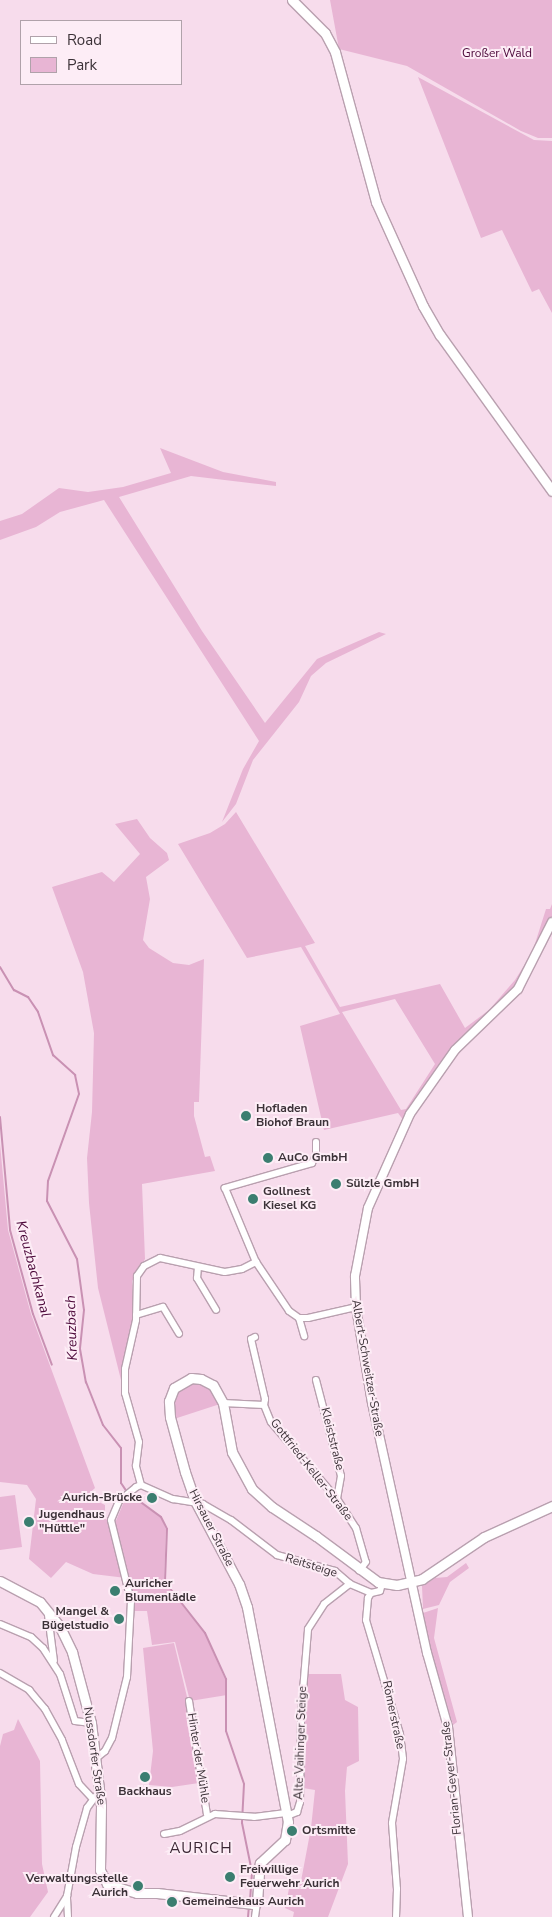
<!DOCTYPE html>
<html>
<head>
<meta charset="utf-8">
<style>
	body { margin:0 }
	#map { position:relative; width:552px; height:1917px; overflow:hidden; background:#f7dcec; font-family:"Nunito Sans",sans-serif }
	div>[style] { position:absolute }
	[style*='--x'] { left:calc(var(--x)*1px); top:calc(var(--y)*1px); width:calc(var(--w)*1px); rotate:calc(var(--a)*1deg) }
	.green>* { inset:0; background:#e8b5d4 }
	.stream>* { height:2px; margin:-1px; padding:0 1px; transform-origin:1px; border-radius:1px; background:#c991b3 }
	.roads { filter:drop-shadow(1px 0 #b9a0af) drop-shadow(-1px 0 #b9a0af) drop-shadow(0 1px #b9a0af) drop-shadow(0 -1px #b9a0af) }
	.minor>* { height:6px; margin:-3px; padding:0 3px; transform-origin:3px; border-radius:3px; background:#fff }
	.tertiary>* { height:8px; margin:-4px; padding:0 4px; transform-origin:4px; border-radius:4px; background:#fff }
	.secondary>* { height:9px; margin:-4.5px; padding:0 4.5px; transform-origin:4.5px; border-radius:4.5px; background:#fff }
	.dots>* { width:14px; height:14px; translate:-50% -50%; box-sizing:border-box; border:2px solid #fdedf6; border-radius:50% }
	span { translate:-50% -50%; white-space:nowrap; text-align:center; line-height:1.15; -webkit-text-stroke:4px #fdedf6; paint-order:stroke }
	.park-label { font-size:12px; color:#4c093a }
	.poi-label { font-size:12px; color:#3c3238; font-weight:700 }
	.left { translate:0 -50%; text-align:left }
	.right { translate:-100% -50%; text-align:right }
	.street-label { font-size:12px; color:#3c3238 }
	.water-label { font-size:14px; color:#4b0739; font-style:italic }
	.quarter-label { font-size:15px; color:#3a2633; letter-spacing:1px }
	.legend { position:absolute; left:20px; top:20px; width:162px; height:65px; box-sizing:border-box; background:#fdedf6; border:1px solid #b0a2aa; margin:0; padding:6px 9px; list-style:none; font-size:15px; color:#3c3238 }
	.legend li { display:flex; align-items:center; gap:10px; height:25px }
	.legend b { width:25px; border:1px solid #b0a2aa }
</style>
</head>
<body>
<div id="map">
	<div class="green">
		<i style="clip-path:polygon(330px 0,552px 0,552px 138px,538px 138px,521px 131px,407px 66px,339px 49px)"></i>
		<i style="clip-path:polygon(418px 77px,534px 140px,552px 141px,552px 313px,539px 289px,532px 292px,502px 230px,481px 238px)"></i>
		<i style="clip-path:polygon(160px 448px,223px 472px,276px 482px,276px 486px,191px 476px,119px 497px,202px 631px,265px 723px,317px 659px,379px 632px,386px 634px,326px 663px,311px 676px,299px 702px,253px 760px,236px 804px,222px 822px,243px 769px,259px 741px,104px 500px,60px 512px,36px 527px,0 540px,0 521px,22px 514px,59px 488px,88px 492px,123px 487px,171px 473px)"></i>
		<i style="clip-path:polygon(evenodd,236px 812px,315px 943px,305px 946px,340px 1007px,440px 984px,465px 1028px,489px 1010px,515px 980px,532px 953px,546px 909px,550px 909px,552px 904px,552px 917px,520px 984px,463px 1039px,404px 1121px,398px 1113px,324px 1130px,300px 1026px,340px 1014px,301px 947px,247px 958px,178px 844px,210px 833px,225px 824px,236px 812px,395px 999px,435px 1064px,406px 1109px,401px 1110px,342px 1012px,395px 999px)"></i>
		<i style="clip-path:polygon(137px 819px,150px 838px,167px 853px,169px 860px,146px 877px,150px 899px,143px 940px,149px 948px,173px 963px,189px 965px,204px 959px,199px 1102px,194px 1102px,194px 1116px,205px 1157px,210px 1156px,215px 1171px,142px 1184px,145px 1259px,132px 1281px,133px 1320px,121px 1380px,98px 1288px,89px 1203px,87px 1158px,92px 1112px,94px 1033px,83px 972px,52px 887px,102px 872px,114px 882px,140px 854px,115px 824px)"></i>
		<i style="clip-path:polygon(0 1144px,8px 1230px,31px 1314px,95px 1488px,86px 1496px,92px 1503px,97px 1501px,105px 1505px,105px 1519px,110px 1521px,126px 1578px,93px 1574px,66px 1562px,51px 1578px,29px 1559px,36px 1499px,27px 1485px,0 1482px)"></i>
		<i style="clip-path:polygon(195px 1382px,210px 1386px,220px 1404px,174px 1419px,174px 1398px,178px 1390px)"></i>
		<i style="clip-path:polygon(15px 1495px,22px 1547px,0 1550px,0 1497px)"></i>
		<i style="clip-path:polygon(126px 1497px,138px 1500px,161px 1518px,166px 1529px,164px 1582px,205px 1634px,225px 1679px,227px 1695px,190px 1701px,175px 1642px,152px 1645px,147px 1611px,132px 1611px,115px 1523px)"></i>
		<i style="clip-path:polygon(466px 1563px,469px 1568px,450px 1582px,439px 1605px,423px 1609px,422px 1586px,435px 1578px,447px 1577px)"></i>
		<i style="clip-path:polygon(438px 1608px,434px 1638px,457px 1722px,453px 1725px,431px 1652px,423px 1613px)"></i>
		<i style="clip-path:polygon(174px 1643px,188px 1701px,199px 1783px,172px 1787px,149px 1785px,153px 1751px,143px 1648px)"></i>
		<i style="clip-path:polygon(307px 1674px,341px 1674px,345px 1700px,358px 1707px,359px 1761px,347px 1767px,345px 1791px,348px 1864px,328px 1917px,293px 1917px,294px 1912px,285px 1908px,291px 1879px,301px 1881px,311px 1828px,315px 1790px,303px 1788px,303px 1715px)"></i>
		<i style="clip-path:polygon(18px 1719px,40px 1761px,42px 1864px,48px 1892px,30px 1917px,0 1917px,0 1746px,3px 1734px,14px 1730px)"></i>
	</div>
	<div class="stream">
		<i style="--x:0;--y:967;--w:27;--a:59"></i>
		<i style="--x:14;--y:990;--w:16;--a:27"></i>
		<i style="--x:28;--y:997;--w:18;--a:56"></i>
		<i style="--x:38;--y:1012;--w:46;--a:70.8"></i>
		<i style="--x:53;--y:1055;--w:30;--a:42"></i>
		<i style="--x:75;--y:1075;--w:19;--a:78"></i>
		<i style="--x:79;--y:1094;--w:92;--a:109.6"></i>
		<i style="--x:48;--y:1181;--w:20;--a:93"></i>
		<i style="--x:47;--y:1201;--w:65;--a:62.7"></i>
		<i style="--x:77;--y:1259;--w:51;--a:82.2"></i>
		<i style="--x:84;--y:1310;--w:39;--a:96"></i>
		<i style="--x:80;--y:1349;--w:34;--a:80"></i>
		<i style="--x:86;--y:1382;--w:46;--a:68.4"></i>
		<i style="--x:103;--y:1425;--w:29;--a:52"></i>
		<i style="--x:121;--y:1448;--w:35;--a:90"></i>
		<i style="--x:121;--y:1483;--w:11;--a:56"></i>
		<i style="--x:127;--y:1492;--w:42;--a:36.3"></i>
		<i style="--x:161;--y:1517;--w:13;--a:63"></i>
		<i style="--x:167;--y:1529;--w:53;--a:92.2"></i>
		<i style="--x:165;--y:1582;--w:65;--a:51.9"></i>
		<i style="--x:205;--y:1633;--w:51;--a:65.5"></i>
		<i style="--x:226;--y:1679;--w:52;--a:90"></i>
		<i style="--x:226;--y:1731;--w:56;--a:71.2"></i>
		<i style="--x:244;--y:1784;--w:39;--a:93"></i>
		<i style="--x:242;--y:1823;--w:50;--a:78.5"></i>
		<i style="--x:252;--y:1872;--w:29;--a:94"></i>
		<i style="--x:0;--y:1117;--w:113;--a:84.9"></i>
		<i style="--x:10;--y:1230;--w:87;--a:74.7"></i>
		<i style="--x:33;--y:1314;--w:54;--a:69.6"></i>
		<i style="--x:248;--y:1917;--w:12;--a:-85"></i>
	</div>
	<div class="roads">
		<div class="minor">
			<i style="--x:316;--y:1142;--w:13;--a:90"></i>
			<i style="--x:316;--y:1155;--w:9;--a:117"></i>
			<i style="--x:312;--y:1163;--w:91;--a:164"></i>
			<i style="--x:225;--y:1188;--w:80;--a:67.3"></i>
			<i style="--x:256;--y:1262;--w:59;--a:56"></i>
			<i style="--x:289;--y:1311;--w:12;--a:35"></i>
			<i style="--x:299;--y:1318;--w:9;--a:0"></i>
			<i style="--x:308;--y:1318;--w:49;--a:-12.9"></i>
			<i style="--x:198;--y:1267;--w:11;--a:95"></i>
			<i style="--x:197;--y:1278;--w:37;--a:59"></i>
			<i style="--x:136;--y:1315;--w:28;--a:-17"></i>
			<i style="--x:163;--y:1307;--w:31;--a:59"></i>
			<i style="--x:299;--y:1318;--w:19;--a:74"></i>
			<i style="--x:255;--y:1337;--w:4;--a:153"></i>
			<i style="--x:251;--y:1339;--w:62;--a:76.9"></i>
			<i style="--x:265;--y:1399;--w:6;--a:99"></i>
			<i style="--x:316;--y:1380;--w:99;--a:75.4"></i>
			<i style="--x:341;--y:1476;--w:23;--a:100"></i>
			<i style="--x:223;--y:1403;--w:41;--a:2.8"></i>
			<i style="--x:264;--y:1405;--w:18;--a:68"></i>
			<i style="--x:271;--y:1422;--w:101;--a:49.4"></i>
			<i style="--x:337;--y:1499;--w:35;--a:57"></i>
			<i style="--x:356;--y:1528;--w:35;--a:74"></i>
			<i style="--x:366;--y:1562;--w:11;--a:128"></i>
			<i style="--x:141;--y:1485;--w:20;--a:-105"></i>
			<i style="--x:136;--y:1466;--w:24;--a:-83"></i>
			<i style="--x:139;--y:1442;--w:51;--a:-105.9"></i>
			<i style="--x:125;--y:1393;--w:24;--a:-90"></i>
			<i style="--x:125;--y:1369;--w:50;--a:-77.3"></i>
			<i style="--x:136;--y:1320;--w:44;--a:-88.7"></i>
			<i style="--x:137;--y:1276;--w:12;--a:-55"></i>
			<i style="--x:144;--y:1266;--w:18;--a:-27"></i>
			<i style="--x:160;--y:1258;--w:66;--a:12.2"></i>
			<i style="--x:225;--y:1272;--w:17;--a:-10"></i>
			<i style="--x:242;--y:1269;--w:16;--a:-27"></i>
			<i style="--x:350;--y:1584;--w:23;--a:23"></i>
			<i style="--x:382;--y:1584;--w:7;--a:106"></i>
			<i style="--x:380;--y:1591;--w:9;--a:167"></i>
			<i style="--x:371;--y:1593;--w:6;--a:121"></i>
			<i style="--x:368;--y:1598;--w:22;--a:95"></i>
			<i style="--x:366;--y:1620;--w:119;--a:73.4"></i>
			<i style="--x:400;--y:1734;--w:25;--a:83"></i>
			<i style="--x:403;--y:1759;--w:65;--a:99.8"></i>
			<i style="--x:392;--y:1823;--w:66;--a:85.7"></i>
			<i style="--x:397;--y:1889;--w:28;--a:92"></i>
			<i style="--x:48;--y:1615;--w:46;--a:82.6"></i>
			<i style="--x:0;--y:1624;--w:34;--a:23"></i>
			<i style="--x:31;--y:1637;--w:16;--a:43"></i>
			<i style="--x:43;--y:1648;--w:31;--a:57"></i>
			<i style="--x:60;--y:1674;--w:49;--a:72.3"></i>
			<i style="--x:75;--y:1721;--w:16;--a:7"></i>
			<i style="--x:0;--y:1673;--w:34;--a:30"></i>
			<i style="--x:29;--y:1690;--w:25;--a:50"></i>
			<i style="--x:45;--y:1709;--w:35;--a:61"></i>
			<i style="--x:62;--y:1740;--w:47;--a:68.9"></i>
			<i style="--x:79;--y:1784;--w:19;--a:47"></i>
			<i style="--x:189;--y:1701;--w:115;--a:81"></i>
			<i style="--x:94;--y:1760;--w:14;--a:-39"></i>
			<i style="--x:105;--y:1751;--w:15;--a:-62"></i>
			<i style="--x:112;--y:1738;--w:63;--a:-76.2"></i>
			<i style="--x:127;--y:1677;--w:76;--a:-87"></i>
			<i style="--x:131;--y:1601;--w:83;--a:-103.9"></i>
			<i style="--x:111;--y:1520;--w:21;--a:-67"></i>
			<i style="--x:119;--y:1501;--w:22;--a:-39"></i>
			<i style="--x:136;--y:1487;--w:5;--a:-22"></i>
			<i style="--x:141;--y:1485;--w:35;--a:24"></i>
			<i style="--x:173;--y:1499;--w:30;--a:9"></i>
			<i style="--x:203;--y:1504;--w:32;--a:30"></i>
			<i style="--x:231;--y:1520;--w:58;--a:37.3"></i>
			<i style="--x:277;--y:1555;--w:60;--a:15.4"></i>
			<i style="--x:335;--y:1571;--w:20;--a:41"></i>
			<i style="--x:287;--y:1816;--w:11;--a:-22"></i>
			<i style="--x:297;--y:1812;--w:10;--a:-73"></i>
			<i style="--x:300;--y:1802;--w:87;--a:-89.3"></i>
			<i style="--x:301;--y:1715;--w:86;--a:-85.3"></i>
			<i style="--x:308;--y:1629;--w:30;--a:-57"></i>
			<i style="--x:324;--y:1604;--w:33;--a:-38"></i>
			<i style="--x:164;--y:1834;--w:16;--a:-11"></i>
			<i style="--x:180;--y:1831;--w:39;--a:-26"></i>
			<i style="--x:215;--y:1814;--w:39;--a:4"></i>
			<i style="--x:254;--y:1817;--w:32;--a:-7"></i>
			<i style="--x:54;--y:1917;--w:25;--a:-58"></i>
			<i style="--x:68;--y:1917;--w:21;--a:-93"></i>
			<i style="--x:67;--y:1896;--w:50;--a:-79.6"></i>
			<i style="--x:76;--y:1847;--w:41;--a:-74.2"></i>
			<i style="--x:87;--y:1808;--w:14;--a:-54"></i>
			<i style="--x:255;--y:1917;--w:15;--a:-82"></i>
		</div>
		<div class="tertiary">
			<i style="--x:468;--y:1917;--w:191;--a:-96"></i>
			<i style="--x:448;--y:1727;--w:77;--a:-105.8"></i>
			<i style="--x:427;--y:1653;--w:256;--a:-102.4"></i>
			<i style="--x:372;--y:1403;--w:97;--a:-99.5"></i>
			<i style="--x:356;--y:1307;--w:31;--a:-92"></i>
			<i style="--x:355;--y:1276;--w:69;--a:-79.2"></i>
			<i style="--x:368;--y:1208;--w:103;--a:-65.9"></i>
			<i style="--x:410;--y:1114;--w:78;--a:-54.9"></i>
			<i style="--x:455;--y:1050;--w:88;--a:-44.1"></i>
			<i style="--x:518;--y:989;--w:75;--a:-63.1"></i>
		</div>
		<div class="secondary">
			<i style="--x:292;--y:0;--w:47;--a:45"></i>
			<i style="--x:325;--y:33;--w:21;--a:62"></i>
			<i style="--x:335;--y:52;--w:156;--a:74.7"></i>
			<i style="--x:376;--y:202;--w:114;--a:65.7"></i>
			<i style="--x:423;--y:306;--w:34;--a:60"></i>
			<i style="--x:440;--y:335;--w:192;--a:54.3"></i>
			<i style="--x:0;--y:1581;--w:45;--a:27.7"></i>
			<i style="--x:40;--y:1602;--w:32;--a:51"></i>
			<i style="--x:60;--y:1627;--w:28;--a:64"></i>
			<i style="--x:72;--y:1652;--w:73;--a:75"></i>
			<i style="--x:91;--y:1723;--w:84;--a:83.1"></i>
			<i style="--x:101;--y:1806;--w:64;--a:90.9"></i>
			<i style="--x:100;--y:1870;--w:16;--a:63"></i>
			<i style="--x:107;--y:1884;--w:31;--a:17"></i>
			<i style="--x:137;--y:1893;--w:20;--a:0"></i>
			<i style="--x:157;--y:1893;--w:97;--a:6.5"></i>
			<i style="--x:253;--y:1904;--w:4;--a:-27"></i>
			<i style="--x:257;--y:1902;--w:39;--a:-86"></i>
			<i style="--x:260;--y:1863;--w:34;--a:-43"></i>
			<i style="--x:285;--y:1840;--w:18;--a:-81"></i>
			<i style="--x:288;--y:1822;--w:219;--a:-100.8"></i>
			<i style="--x:247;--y:1607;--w:24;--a:-109"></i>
			<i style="--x:239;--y:1584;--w:94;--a:-117.9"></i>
			<i style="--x:195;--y:1501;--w:31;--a:-109"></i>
			<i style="--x:185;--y:1472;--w:57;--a:-105.3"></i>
			<i style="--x:170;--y:1417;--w:16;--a:-94"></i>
			<i style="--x:169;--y:1401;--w:14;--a:-69"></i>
			<i style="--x:174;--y:1388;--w:20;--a:-30"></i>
			<i style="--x:191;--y:1378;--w:10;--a:6"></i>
			<i style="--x:201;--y:1379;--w:13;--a:27"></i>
			<i style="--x:213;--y:1385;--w:21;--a:61"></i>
			<i style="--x:223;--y:1403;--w:50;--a:79.6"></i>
			<i style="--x:232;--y:1452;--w:42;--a:61.6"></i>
			<i style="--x:252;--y:1489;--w:27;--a:42"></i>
			<i style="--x:272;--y:1507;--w:53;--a:33.4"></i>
			<i style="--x:316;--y:1536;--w:77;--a:36.6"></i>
			<i style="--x:378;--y:1582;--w:19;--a:9"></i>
			<i style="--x:397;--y:1585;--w:26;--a:-13"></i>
			<i style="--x:422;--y:1579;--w:75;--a:-34.1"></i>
			<i style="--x:484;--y:1537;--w:75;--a:-24.5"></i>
		</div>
	</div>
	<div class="dots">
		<i style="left:246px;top:1116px;background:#3b7e70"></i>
		<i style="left:268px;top:1158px;background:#3b7e70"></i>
		<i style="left:336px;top:1184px;background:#3b7e70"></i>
		<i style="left:253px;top:1199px;background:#3b7e70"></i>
		<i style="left:152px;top:1498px;background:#3b7e70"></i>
		<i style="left:29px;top:1522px;background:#3b7e70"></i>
		<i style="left:115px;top:1591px;background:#3b7e70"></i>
		<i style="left:119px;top:1619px;background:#3b7e70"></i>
		<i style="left:145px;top:1777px;background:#3b7e70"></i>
		<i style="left:292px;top:1831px;background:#3b7e70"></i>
		<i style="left:230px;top:1877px;background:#3b7e70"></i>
		<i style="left:138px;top:1886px;background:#3b7e70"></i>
		<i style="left:172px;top:1902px;background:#3b7e70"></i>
	</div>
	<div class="park-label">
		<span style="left:497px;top:54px">Großer Wald</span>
	</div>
	<div class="poi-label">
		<span class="left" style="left:256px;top:1116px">Hofladen<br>Biohof Braun</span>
		<span class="left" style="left:278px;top:1158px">AuCo GmbH</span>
		<span class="left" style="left:346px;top:1184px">Sülzle GmbH</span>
		<span class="left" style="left:263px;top:1199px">Gollnest<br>Kiesel KG</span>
		<span class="right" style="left:142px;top:1498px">Aurich-Brücke</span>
		<span class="left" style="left:39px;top:1522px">Jugendhaus<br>"Hüttle"</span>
		<span class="left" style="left:125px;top:1591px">Auricher<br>Blumenlädle</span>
		<span class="right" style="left:109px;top:1619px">Mangel &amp;<br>Bügelstudio</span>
		<span style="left:145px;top:1792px">Backhaus</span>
		<span class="left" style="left:302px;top:1831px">Ortsmitte</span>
		<span class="left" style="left:240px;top:1877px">Freiwillige<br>Feuerwehr Aurich</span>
		<span class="right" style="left:128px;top:1886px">Verwaltungsstelle<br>Aurich</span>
		<span class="left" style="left:182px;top:1902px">Gemeindehaus Aurich</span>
	</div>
	<div class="street-label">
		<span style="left:367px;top:1368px;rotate:80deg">Albert-Schweitzer-Straße</span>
		<span style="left:332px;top:1439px;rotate:76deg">Kleiststraße</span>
		<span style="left:311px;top:1470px;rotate:52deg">Gottfried-Keller-Straße</span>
		<span style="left:211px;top:1528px;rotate:63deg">Hirsauer Straße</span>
		<span style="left:311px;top:1566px;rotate:17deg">Reitsteige</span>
		<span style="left:393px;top:1715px;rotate:78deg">Römerstraße</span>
		<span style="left:301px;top:1743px;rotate:-88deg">Alte Vaihinger Steige</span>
		<span style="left:94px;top:1756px;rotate:82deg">Nussdorfer Straße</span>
		<span style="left:198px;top:1758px;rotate:81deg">Hinter der Mühle</span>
		<span style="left:452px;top:1778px;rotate:-96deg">Florian-Geyer-Straße</span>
	</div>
	<div class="water-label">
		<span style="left:33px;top:1269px;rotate:75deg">Kreuzbachkanal</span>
		<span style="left:72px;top:1328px;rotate:-92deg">Kreuzbach</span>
	</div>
	<div class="quarter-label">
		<span style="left:201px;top:1849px">AURICH</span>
	</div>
	<ul class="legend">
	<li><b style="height:6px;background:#fff"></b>Road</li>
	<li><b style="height:14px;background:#e8b5d4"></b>Park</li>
	</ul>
</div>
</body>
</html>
